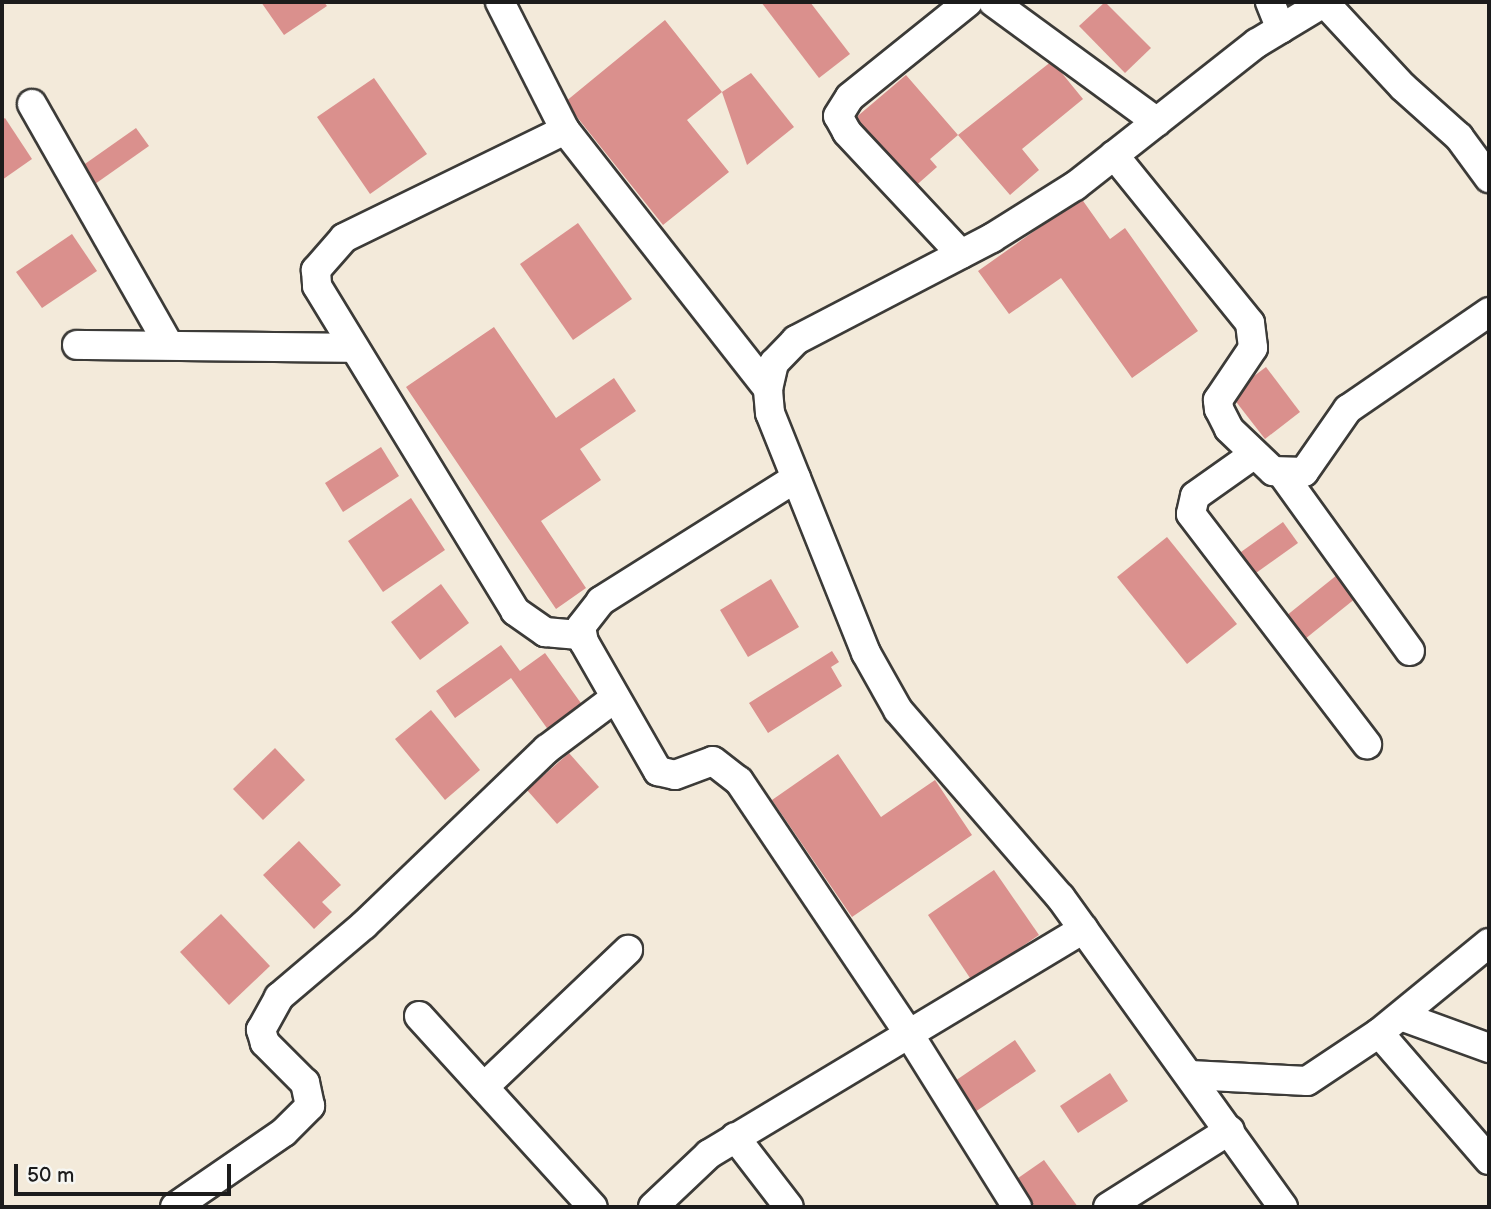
<!DOCTYPE html>
<html>
<head>
<meta charset="utf-8">
<style>
	body { margin:0 }
	#map { position:relative; width:1491px; height:1209px; overflow:hidden; background:#f3eada; font-family:"Balsamiq Sans",sans-serif }
	div>[style] { position:absolute }
	[style*='--x'] { left:calc(var(--x)*1px); top:calc(var(--y)*1px); width:calc(var(--w)*1px); rotate:calc(var(--a)*1deg) }
	.building>* { inset:0; background:#da908d }
	.roads { filter:drop-shadow(2px 0 #3c3b38) drop-shadow(-2px 0 #3c3b38) drop-shadow(0 2px #3c3b38) drop-shadow(0 -2px #3c3b38) }
	.minor>* { height:28px; margin:-14px; padding:0 14px; transform-origin:14px; border-radius:14px; background:#fff }
	span { translate:-50% -50%; white-space:nowrap; text-align:center; line-height:1.15; -webkit-text-stroke:6px #f6f6f2; paint-order:stroke }
	.frame { position:absolute; inset:0; border:4px solid #1c1c1c; pointer-events:none }
	.scale { position:absolute; left:14px; top:1164px; width:217px; height:32px; box-sizing:border-box; border:4px solid #1c1c1c; border-top:0; padding-left:9px; font-size:21px; line-height:24px; white-space:nowrap; color:#1c1c1c; -webkit-text-stroke:5px #f6f6f2; paint-order:stroke }
</style>
</head>
<body>
<div id="map">
	<div class="building">
		<i style="clip-path:polygon(261px 2px,324px 2px,327px 6px,284px 35px)"></i>
		<i style="clip-path:polygon(761px 2px,810px 2px,850px 54px,819px 78px)"></i>
		<i style="clip-path:polygon(1105px 2px,1151px 48px,1125px 73px,1079px 26px)"></i>
		<i style="clip-path:polygon(665px 20px,722px 92px,687px 120px,729px 172px,663px 225px,565px 102px)"></i>
		<i style="clip-path:polygon(1052px 61px,1083px 99px,1022px 149px,1039px 170px,1010px 195px,958px 135px)"></i>
		<i style="clip-path:polygon(751px 73px,794px 127px,747px 165px,722px 92px)"></i>
		<i style="clip-path:polygon(906px 75px,958px 135px,930px 159px,937px 167px,912px 189px,853px 120px)"></i>
		<i style="clip-path:polygon(374px 78px,427px 154px,370px 194px,317px 117px)"></i>
		<i style="clip-path:polygon(5px 118px,32px 159px,2px 180px,2px 120px)"></i>
		<i style="clip-path:polygon(136px 128px,149px 146px,95px 184px,82px 166px)"></i>
		<i style="clip-path:polygon(1081px 198px,1110px 239px,1125px 228px,1198px 331px,1132px 378px,1061px 278px,1009px 314px,978px 271px)"></i>
		<i style="clip-path:polygon(578px 223px,632px 299px,573px 340px,520px 264px)"></i>
		<i style="clip-path:polygon(72px 234px,97px 271px,42px 308px,16px 272px)"></i>
		<i style="clip-path:polygon(494px 327px,556px 418px,614px 378px,636px 411px,580px 449px,601px 480px,541px 521px,586px 588px,556px 609px,406px 387px)"></i>
		<i style="clip-path:polygon(1266px 367px,1300px 412px,1265px 439px,1230px 394px)"></i>
		<i style="clip-path:polygon(381px 447px,399px 476px,343px 512px,325px 483px)"></i>
		<i style="clip-path:polygon(411px 498px,445px 550px,383px 592px,348px 541px)"></i>
		<i style="clip-path:polygon(1283px 522px,1298px 543px,1249px 578px,1234px 557px)"></i>
		<i style="clip-path:polygon(1167px 537px,1237px 624px,1187px 664px,1117px 577px)"></i>
		<i style="clip-path:polygon(1337px 575px,1356px 598px,1305px 639px,1286px 616px)"></i>
		<i style="clip-path:polygon(771px 579px,799px 627px,748px 657px,720px 610px)"></i>
		<i style="clip-path:polygon(441px 584px,469px 623px,420px 660px,391px 622px)"></i>
		<i style="clip-path:polygon(501px 645px,520px 671px,545px 653px,583px 706px,549px 731px,511px 678px,455px 718px,436px 691px)"></i>
		<i style="clip-path:polygon(832px 651px,839px 662px,831px 667px,842px 686px,768px 733px,749px 703px)"></i>
		<i style="clip-path:polygon(431px 710px,480px 770px,445px 800px,395px 739px)"></i>
		<i style="clip-path:polygon(275px 748px,305px 780px,263px 820px,233px 789px)"></i>
		<i style="clip-path:polygon(569px 753px,599px 787px,557px 824px,527px 790px)"></i>
		<i style="clip-path:polygon(838px 754px,881px 817px,935px 780px,972px 835px,852px 917px,772px 800px)"></i>
		<i style="clip-path:polygon(299px 841px,341px 885px,322px 902px,332px 912px,314px 929px,263px 875px)"></i>
		<i style="clip-path:polygon(994px 870px,1039px 935px,972px 981px,928px 915px)"></i>
		<i style="clip-path:polygon(221px 914px,270px 966px,229px 1005px,180px 952px)"></i>
		<i style="clip-path:polygon(1015px 1040px,1036px 1071px,972px 1114px,952px 1083px)"></i>
		<i style="clip-path:polygon(1110px 1073px,1128px 1101px,1078px 1133px,1060px 1106px)"></i>
		<i style="clip-path:polygon(1044px 1160px,1078px 1207px,1028px 1207px,1011px 1183px)"></i>
	</div>
	<div class="roads">
		<div class="minor">
			<i style="--x:500;--y:2;--w:144;--a:63.1"></i>
			<i style="--x:565;--y:130;--w:329;--a:51.9"></i>
			<i style="--x:993;--y:2;--w:203;--a:36.2"></i>
			<i style="--x:1270;--y:2;--w:29;--a:68"></i>
			<i style="--x:1324;--y:2;--w:116;--a:47.1"></i>
			<i style="--x:1403;--y:87;--w:75;--a:41.8"></i>
			<i style="--x:1459;--y:137;--w:51;--a:53.8"></i>
			<i style="--x:32;--y:104;--w:277;--a:60.4"></i>
			<i style="--x:565;--y:130;--w:246;--a:154"></i>
			<i style="--x:344;--y:238;--w:43;--a:131.2"></i>
			<i style="--x:316;--y:270;--w:16;--a:86"></i>
			<i style="--x:317;--y:286;--w:381;--a:58.6"></i>
			<i style="--x:515;--y:611;--w:37;--a:35"></i>
			<i style="--x:545;--y:632;--w:37;--a:5"></i>
			<i style="--x:1114;--y:155;--w:216;--a:51"></i>
			<i style="--x:1250;--y:323;--w:25;--a:83"></i>
			<i style="--x:1253;--y:348;--w:63;--a:123.9"></i>
			<i style="--x:1218;--y:400;--w:9;--a:84"></i>
			<i style="--x:1219;--y:409;--w:22;--a:63"></i>
			<i style="--x:1229;--y:429;--w:61;--a:43.7"></i>
			<i style="--x:1273;--y:471;--w:31;--a:2"></i>
			<i style="--x:1304;--y:472;--w:77;--a:-55.1"></i>
			<i style="--x:1348;--y:409;--w:171;--a:-34.5"></i>
			<i style="--x:961;--y:254;--w:167;--a:-133.1"></i>
			<i style="--x:847;--y:132;--w:18;--a:-119"></i>
			<i style="--x:838;--y:116;--w:22;--a:-58"></i>
			<i style="--x:850;--y:97;--w:151;--a:-38.8"></i>
			<i style="--x:77;--y:345;--w:277;--a:0.6"></i>
			<i style="--x:1253;--y:455;--w:71;--a:144.7"></i>
			<i style="--x:1195;--y:496;--w:18;--a:103"></i>
			<i style="--x:1191;--y:514;--w:290;--a:52.6"></i>
			<i style="--x:1283;--y:475;--w:217;--a:54.2"></i>
			<i style="--x:796;--y:478;--w:231;--a:147.8"></i>
			<i style="--x:601;--y:601;--w:33;--a:128"></i>
			<i style="--x:581;--y:627;--w:15;--a:79"></i>
			<i style="--x:584;--y:642;--w:149;--a:60.2"></i>
			<i style="--x:658;--y:771;--w:17;--a:13"></i>
			<i style="--x:675;--y:775;--w:40;--a:-20.2"></i>
			<i style="--x:713;--y:761;--w:33;--a:38"></i>
			<i style="--x:739;--y:781;--w:305;--a:56.1"></i>
			<i style="--x:909;--y:1034;--w:204;--a:58"></i>
			<i style="--x:419;--y:1016;--w:258;--a:47.7"></i>
			<i style="--x:1401;--y:1016;--w:94;--a:20"></i>
			<i style="--x:1379;--y:1033;--w:168;--a:49.1"></i>
			<i style="--x:1190;--y:1075;--w:117;--a:2.9"></i>
			<i style="--x:1307;--y:1081;--w:87;--a:-33.7"></i>
			<i style="--x:1379;--y:1033;--w:142;--a:-39.3"></i>
			<i style="--x:484;--y:1087;--w:199;--a:-43.6"></i>
			<i style="--x:735;--y:1137;--w:88;--a:52.4"></i>
			<i style="--x:175;--y:1207;--w:132;--a:-34.5"></i>
			<i style="--x:284;--y:1132;--w:37;--a:-45"></i>
			<i style="--x:310;--y:1106;--w:24;--a:-102"></i>
			<i style="--x:305;--y:1083;--w:57;--a:-135"></i>
			<i style="--x:265;--y:1043;--w:14;--a:-107"></i>
			<i style="--x:261;--y:1030;--w:38;--a:-61"></i>
			<i style="--x:279;--y:997;--w:111;--a:-40.3"></i>
			<i style="--x:364;--y:925;--w:254;--a:-43.9"></i>
			<i style="--x:547;--y:749;--w:85;--a:-36.9"></i>
			<i style="--x:653;--y:1207;--w:77;--a:-43.4"></i>
			<i style="--x:709;--y:1154;--w:437;--a:-31"></i>
			<i style="--x:1108;--y:1207;--w:144;--a:-32.3"></i>
			<i style="--x:1283;--y:1207;--w:382;--a:-125.7"></i>
			<i style="--x:1060;--y:897;--w:247;--a:-130.9"></i>
			<i style="--x:898;--y:710;--w:65;--a:-119.3"></i>
			<i style="--x:866;--y:653;--w:258;--a:-111.8"></i>
			<i style="--x:770;--y:413;--w:24;--a:-95"></i>
			<i style="--x:768;--y:389;--w:27;--a:-77"></i>
			<i style="--x:774;--y:363;--w:32;--a:-46"></i>
			<i style="--x:796;--y:340;--w:221;--a:-27.5"></i>
			<i style="--x:992;--y:238;--w:98;--a:-32.1"></i>
			<i style="--x:1075;--y:186;--w:231;--a:-38.2"></i>
			<i style="--x:1257;--y:43;--w:79;--a:-31.1"></i>
		</div>
	</div>
	<div class="frame"></div>
	<div class="scale">50 m</div>
</div>
</body>
</html>
